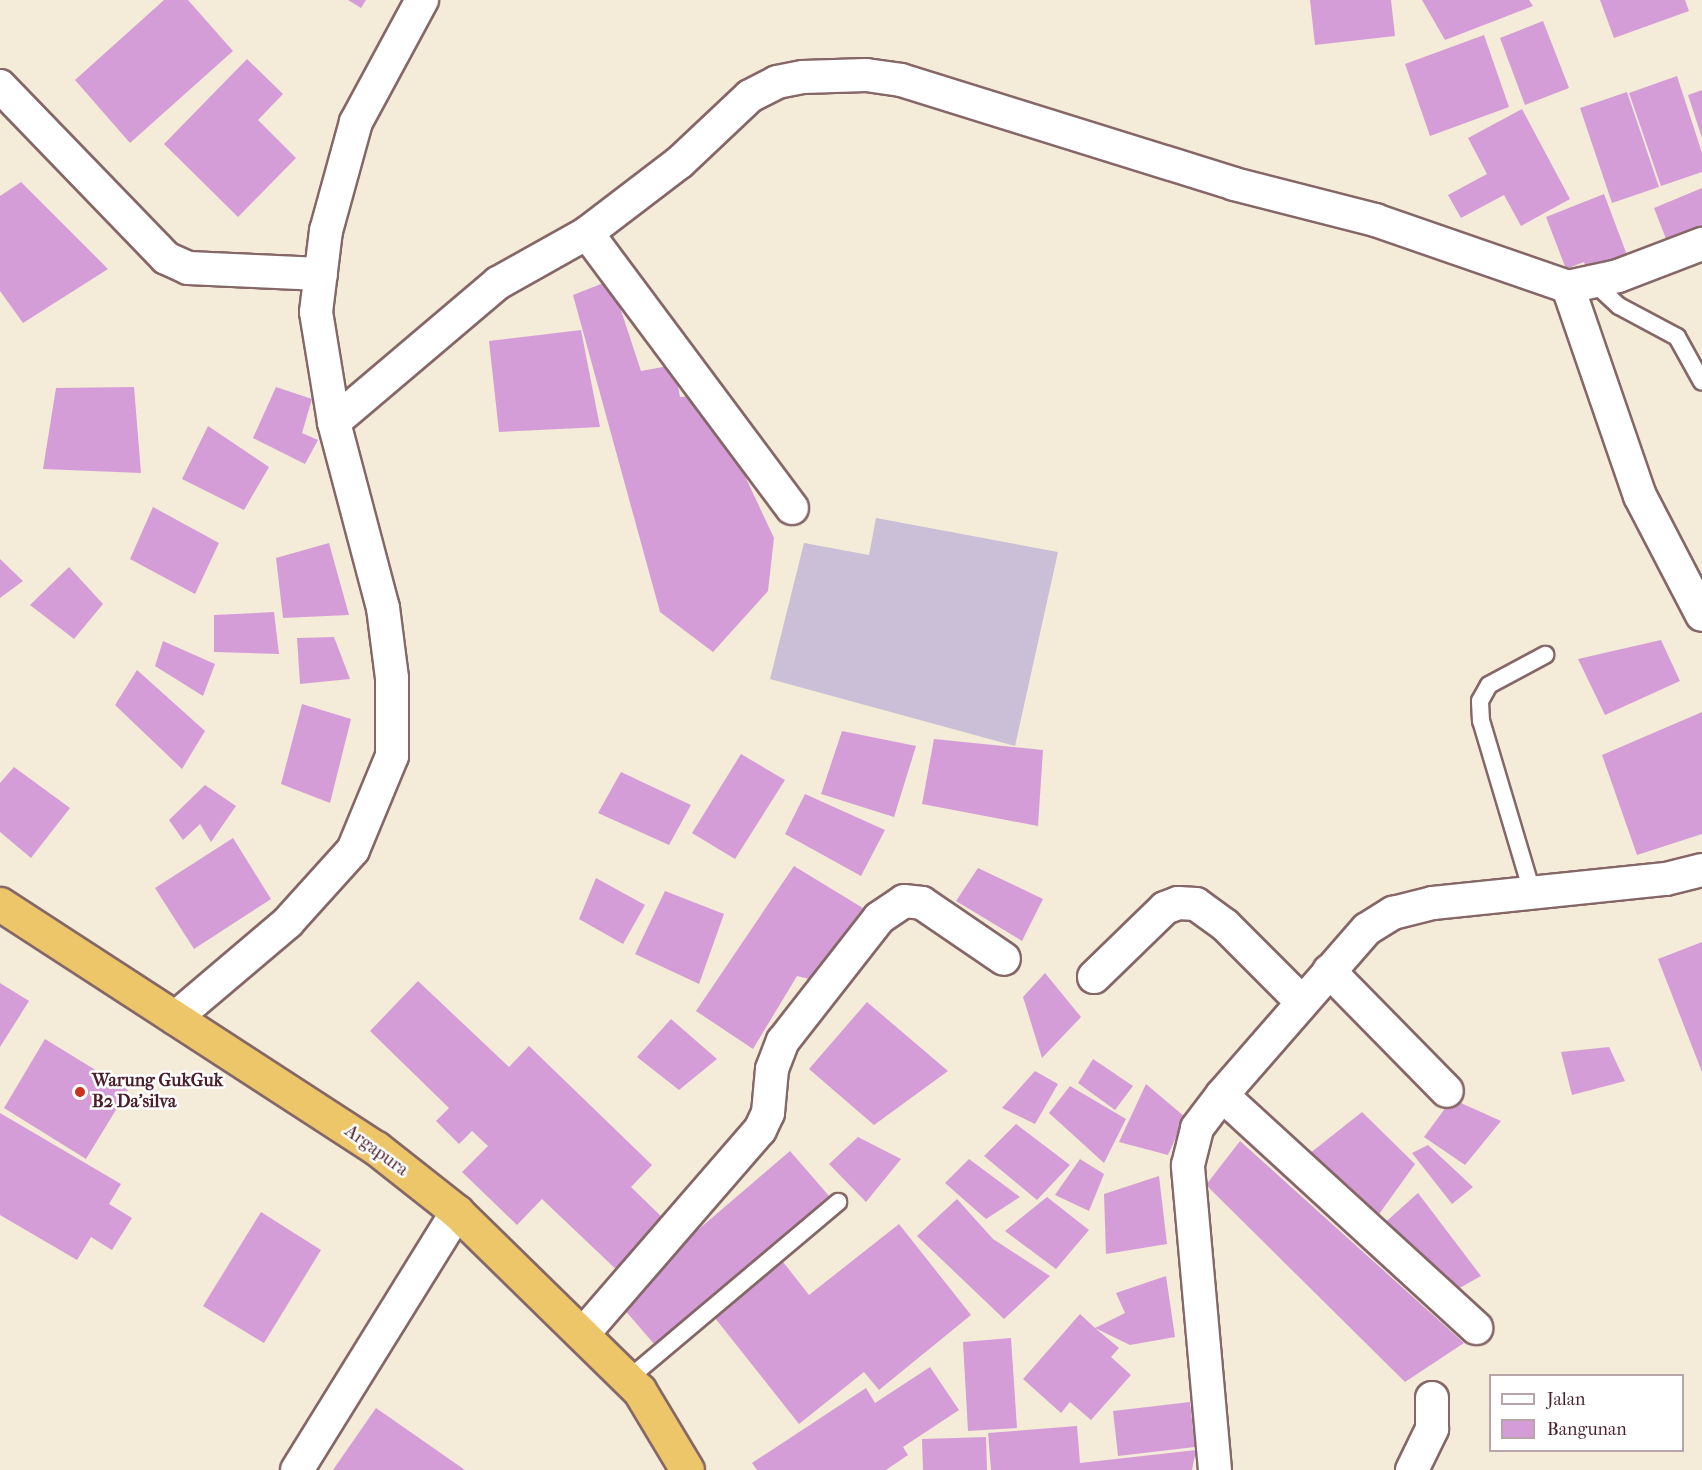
<!DOCTYPE html>
<html>
<head>
<meta charset="utf-8">
<style>
	body { margin:0 }
	#map { position:relative; width:1702px; height:1470px; overflow:hidden; background:#f4ecd8; font-family:"IM FELL French Canon",serif }
	div>[style] { position:absolute }
	[style*='--x'] { left:calc(var(--x)*1px); top:calc(var(--y)*1px); width:calc(var(--w)*1px); rotate:calc(var(--a)*1deg) }
	.industrial>* { inset:0; background:#cabfd7 }
	.building>* { inset:0; background:#d59dd8 }
	.roads { filter:drop-shadow(2px 0 #866768) drop-shadow(-2px 0 #866768) drop-shadow(0 2px #866768) drop-shadow(0 -2px #866768) }
	.service>* { height:16px; margin:-8px; padding:0 8px; transform-origin:8px; border-radius:8px; background:#fff }
	.minor>* { height:32px; margin:-16px; padding:0 16px; transform-origin:16px; border-radius:16px; background:#fff }
	.trunk>* { height:33px; margin:-16.5px; padding:0 16.5px; transform-origin:16.5px; border-radius:16.5px; background:#ecc669 }
	.dots>* { width:16px; height:16px; translate:-50% -50%; box-sizing:border-box; border:3px solid #fff; border-radius:50% }
	span { translate:-50% -50%; white-space:nowrap; text-align:center; line-height:1.15; -webkit-text-stroke:5px #fff; paint-order:stroke }
	.poi-label { font-size:18px; color:#4a1f2b; font-weight:700 }
	.left { translate:0 -50%; text-align:left }
	.street-label { font-size:18px; color:#4a1f2b }
	.legend { position:absolute; left:1489px; top:1374px; width:195px; height:78px; box-sizing:border-box; background:#fff; border:2px solid #b7a5aa; margin:0; padding:8px 10px; list-style:none; font-size:18px; color:#4a1f2b }
	.legend li { display:flex; align-items:center; gap:12px; height:30px }
	.legend b { width:30px; border:2px solid #b7a5aa }
</style>
</head>
<body>
<div id="map">
	<div class="industrial">
		<i style="clip-path:polygon(876px 518px,1058px 552px,1015px 746px,770px 679px,804px 543px,869px 555px)"></i>
	</div>
	<div class="building">
		<i style="clip-path:polygon(164px 0,188px 0,233px 51px,130px 143px,75px 80px)"></i>
		<i style="clip-path:polygon(348px 0,366px 0,361px 8px)"></i>
		<i style="clip-path:polygon(1310px 0,1391px 0,1395px 36px,1315px 45px)"></i>
		<i style="clip-path:polygon(1422px 0,1529px 0,1533px 6px,1445px 40px)"></i>
		<i style="clip-path:polygon(1600px 0,1685px 0,1689px 11px,1614px 38px)"></i>
		<i style="clip-path:polygon(1543px 21px,1569px 88px,1525px 105px,1500px 38px)"></i>
		<i style="clip-path:polygon(1484px 35px,1509px 107px,1430px 136px,1405px 64px)"></i>
		<i style="clip-path:polygon(247px 59px,283px 94px,258px 120px,296px 158px,238px 217px,164px 144px)"></i>
		<i style="clip-path:polygon(1677px 76px,1702px 153px,1702px 172px,1661px 186px,1629px 93px)"></i>
		<i style="clip-path:polygon(1702px 90px,1702px 138px,1688px 95px)"></i>
		<i style="clip-path:polygon(1627px 92px,1659px 187px,1612px 203px,1580px 108px)"></i>
		<i style="clip-path:polygon(1522px 109px,1570px 199px,1521px 226px,1504px 195px,1461px 218px,1448px 195px,1487px 174px,1468px 138px)"></i>
		<i style="clip-path:polygon(21px 182px,108px 269px,23px 323px,0 291px,0 196px)"></i>
		<i style="clip-path:polygon(1702px 188px,1702px 236px,1670px 249px,1654px 208px)"></i>
		<i style="clip-path:polygon(1604px 194px,1627px 255px,1587px 271px,1584px 262px,1566px 269px,1546px 217px)"></i>
		<i style="clip-path:polygon(611px 280px,641px 371px,674px 365px,680px 397px,707px 395px,774px 538px,768px 591px,713px 652px,660px 612px,573px 295px)"></i>
		<i style="clip-path:polygon(581px 330px,600px 427px,499px 432px,489px 341px)"></i>
		<i style="clip-path:polygon(134px 387px,141px 473px,43px 469px,56px 388px)"></i>
		<i style="clip-path:polygon(276px 387px,312px 399px,302px 433px,318px 440px,305px 464px,253px 438px)"></i>
		<i style="clip-path:polygon(208px 426px,269px 467px,244px 510px,182px 479px)"></i>
		<i style="clip-path:polygon(153px 507px,219px 543px,195px 594px,130px 559px)"></i>
		<i style="clip-path:polygon(329px 543px,349px 615px,283px 618px,276px 558px)"></i>
		<i style="clip-path:polygon(0 559px,23px 581px,0 598px)"></i>
		<i style="clip-path:polygon(69px 567px,103px 604px,74px 639px,30px 605px)"></i>
		<i style="clip-path:polygon(274px 612px,279px 654px,214px 652px,214px 615px)"></i>
		<i style="clip-path:polygon(334px 637px,350px 679px,300px 684px,297px 638px)"></i>
		<i style="clip-path:polygon(1661px 640px,1680px 681px,1605px 715px,1578px 659px)"></i>
		<i style="clip-path:polygon(163px 641px,215px 664px,203px 696px,155px 666px)"></i>
		<i style="clip-path:polygon(137px 670px,205px 731px,182px 769px,115px 705px)"></i>
		<i style="clip-path:polygon(302px 704px,351px 719px,330px 803px,281px 784px)"></i>
		<i style="clip-path:polygon(1702px 712px,1702px 834px,1637px 855px,1602px 755px)"></i>
		<i style="clip-path:polygon(842px 731px,916px 746px,894px 817px,821px 794px)"></i>
		<i style="clip-path:polygon(934px 739px,1043px 750px,1038px 826px,922px 804px)"></i>
		<i style="clip-path:polygon(741px 754px,785px 780px,735px 859px,692px 833px)"></i>
		<i style="clip-path:polygon(14px 767px,70px 808px,31px 858px,0 832px,0 783px)"></i>
		<i style="clip-path:polygon(621px 772px,691px 805px,669px 845px,598px 813px)"></i>
		<i style="clip-path:polygon(205px 785px,236px 806px,211px 842px,200px 824px,183px 840px,169px 820px)"></i>
		<i style="clip-path:polygon(805px 794px,885px 830px,861px 876px,785px 834px)"></i>
		<i style="clip-path:polygon(233px 838px,271px 899px,194px 949px,155px 888px)"></i>
		<i style="clip-path:polygon(794px 866px,871px 913px,817px 981px,797px 976px,753px 1049px,696px 1011px)"></i>
		<i style="clip-path:polygon(978px 868px,1043px 899px,1022px 941px,956px 901px)"></i>
		<i style="clip-path:polygon(596px 878px,645px 905px,623px 944px,579px 919px)"></i>
		<i style="clip-path:polygon(665px 891px,724px 914px,699px 984px,635px 954px)"></i>
		<i style="clip-path:polygon(1702px 942px,1702px 1072px,1658px 959px)"></i>
		<i style="clip-path:polygon(1045px 973px,1081px 1017px,1042px 1058px,1023px 997px)"></i>
		<i style="clip-path:polygon(418px 981px,509px 1067px,529px 1046px,652px 1165px,631px 1187px,669px 1224px,621px 1274px,542px 1199px,517px 1225px,462px 1172px,488px 1146px,472px 1131px,459px 1144px,436px 1121px,449px 1108px,370px 1031px)"></i>
		<i style="clip-path:polygon(0 983px,29px 1001px,0 1047px)"></i>
		<i style="clip-path:polygon(867px 1002px,948px 1071px,874px 1125px,809px 1069px)"></i>
		<i style="clip-path:polygon(671px 1019px,717px 1059px,679px 1090px,637px 1057px)"></i>
		<i style="clip-path:polygon(45px 1039px,128px 1090px,86px 1159px,4px 1108px)"></i>
		<i style="clip-path:polygon(1609px 1047px,1625px 1081px,1572px 1095px,1561px 1052px)"></i>
		<i style="clip-path:polygon(1093px 1059px,1133px 1086px,1115px 1110px,1078px 1083px)"></i>
		<i style="clip-path:polygon(1035px 1071px,1058px 1084px,1035px 1124px,1002px 1108px)"></i>
		<i style="clip-path:polygon(1146px 1084px,1185px 1117px,1168px 1155px,1119px 1142px)"></i>
		<i style="clip-path:polygon(1070px 1086px,1126px 1119px,1104px 1163px,1049px 1113px)"></i>
		<i style="clip-path:polygon(1452px 1099px,1501px 1121px,1465px 1165px,1424px 1137px)"></i>
		<i style="clip-path:polygon(1362px 1112px,1415px 1164px,1372px 1224px,1309px 1154px)"></i>
		<i style="clip-path:polygon(0 1113px,121px 1184px,109px 1204px,132px 1218px,112px 1250px,91px 1237px,77px 1260px,0 1215px)"></i>
		<i style="clip-path:polygon(1016px 1124px,1070px 1165px,1037px 1200px,984px 1156px)"></i>
		<i style="clip-path:polygon(858px 1137px,901px 1159px,866px 1202px,829px 1164px)"></i>
		<i style="clip-path:polygon(1240px 1141px,1464px 1343px,1405px 1382px,1206px 1185px)"></i>
		<i style="clip-path:polygon(1428px 1145px,1473px 1187px,1452px 1204px,1412px 1153px)"></i>
		<i style="clip-path:polygon(790px 1151px,829px 1196px,655px 1345px,616px 1300px)"></i>
		<i style="clip-path:polygon(969px 1159px,1020px 1197px,986px 1219px,945px 1183px)"></i>
		<i style="clip-path:polygon(1080px 1159px,1104px 1174px,1089px 1211px,1055px 1195px)"></i>
		<i style="clip-path:polygon(1159px 1176px,1167px 1244px,1106px 1254px,1104px 1194px)"></i>
		<i style="clip-path:polygon(1418px 1193px,1481px 1276px,1447px 1295px,1380px 1227px)"></i>
		<i style="clip-path:polygon(1047px 1197px,1089px 1230px,1056px 1269px,1005px 1231px)"></i>
		<i style="clip-path:polygon(957px 1199px,993px 1239px,1050px 1276px,1004px 1319px,917px 1236px)"></i>
		<i style="clip-path:polygon(261px 1212px,321px 1250px,264px 1343px,203px 1306px)"></i>
		<i style="clip-path:polygon(899px 1224px,971px 1315px,879px 1390px,864px 1372px,799px 1424px,711px 1313px,780px 1258px,809px 1295px)"></i>
		<i style="clip-path:polygon(1166px 1276px,1175px 1337px,1130px 1345px,1095px 1328px,1119px 1348px,1111px 1357px,1131px 1375px,1091px 1420px,1070px 1402px,1061px 1413px,1023px 1379px,1080px 1314px,1095px 1328px,1125px 1313px,1116px 1293px)"></i>
		<i style="clip-path:polygon(1011px 1338px,1017px 1428px,968px 1431px,963px 1342px)"></i>
		<i style="clip-path:polygon(930px 1367px,959px 1410px,903px 1447px,908px 1455px,886px 1470px,757px 1470px,752px 1463px,866px 1388px,875px 1403px)"></i>
		<i style="clip-path:polygon(1190px 1402px,1195px 1447px,1118px 1456px,1113px 1411px)"></i>
		<i style="clip-path:polygon(376px 1408px,465px 1470px,333px 1470px)"></i>
		<i style="clip-path:polygon(1077px 1426px,1080px 1463px,1196px 1450px,1192px 1470px,991px 1470px,988px 1433px)"></i>
		<i style="clip-path:polygon(986px 1437px,987px 1470px,923px 1470px,922px 1439px)"></i>
	</div>
	<div class="roads">
		<div class="service">
			<i style="--x:1592;--y:281;--w:37;--a:43"></i>
			<i style="--x:1619;--y:306;--w:66;--a:28.1"></i>
			<i style="--x:1677;--y:337;--w:51;--a:60.9"></i>
			<i style="--x:1533;--y:895;--w:182;--a:-106.6"></i>
			<i style="--x:1481;--y:721;--w:20;--a:-93"></i>
			<i style="--x:1480;--y:701;--w:18;--a:-61"></i>
			<i style="--x:1489;--y:685;--w:64;--a:-28.2"></i>
			<i style="--x:628;--y:1379;--w:275;--a:-40.1"></i>
		</div>
		<div class="minor">
			<i style="--x:0;--y:86;--w:239;--a:46"></i>
			<i style="--x:166;--y:258;--w:24;--a:24"></i>
			<i style="--x:188;--y:268;--w:133;--a:2.6"></i>
			<i style="--x:587;--y:233;--w:343;--a:53.3"></i>
			<i style="--x:1568;--y:287;--w:221;--a:71"></i>
			<i style="--x:1640;--y:496;--w:134;--a:62.5"></i>
			<i style="--x:334;--y:422;--w:215;--a:-40.3"></i>
			<i style="--x:498;--y:283;--w:102;--a:-29.3"></i>
			<i style="--x:587;--y:233;--w:117;--a:-37.4"></i>
			<i style="--x:680;--y:162;--w:96;--a:-43.3"></i>
			<i style="--x:750;--y:96;--w:30;--a:-27"></i>
			<i style="--x:777;--y:82;--w:26;--a:-11"></i>
			<i style="--x:803;--y:77;--w:63;--a:-1.8"></i>
			<i style="--x:866;--y:75;--w:35;--a:8"></i>
			<i style="--x:901;--y:80;--w:349;--a:17.3"></i>
			<i style="--x:1234;--y:184;--w:146;--a:14.3"></i>
			<i style="--x:1375;--y:220;--w:204;--a:19.1"></i>
			<i style="--x:1568;--y:287;--w:51;--a:-12.4"></i>
			<i style="--x:1618;--y:276;--w:90;--a:-20.9"></i>
			<i style="--x:1329;--y:971;--w:168;--a:45.5"></i>
			<i style="--x:1094;--y:977;--w:99;--a:-44.2"></i>
			<i style="--x:1165;--y:908;--w:14;--a:-21"></i>
			<i style="--x:1178;--y:903;--w:18;--a:3"></i>
			<i style="--x:1196;--y:904;--w:36;--a:36"></i>
			<i style="--x:1225;--y:925;--w:109;--a:45"></i>
			<i style="--x:175;--y:1018;--w:148;--a:-40.3"></i>
			<i style="--x:288;--y:922;--w:97;--a:-47.9"></i>
			<i style="--x:353;--y:850;--w:102;--a:-67.5"></i>
			<i style="--x:392;--y:756;--w:78;--a:-90"></i>
			<i style="--x:392;--y:678;--w:71;--a:-97.3"></i>
			<i style="--x:383;--y:608;--w:192;--a:-104.8"></i>
			<i style="--x:334;--y:422;--w:111;--a:-99.3"></i>
			<i style="--x:316;--y:312;--w:82;--a:-83"></i>
			<i style="--x:326;--y:231;--w:113;--a:-74.6"></i>
			<i style="--x:356;--y:122;--w:139;--a:-61.6"></i>
			<i style="--x:1222;--y:1095;--w:345;--a:42.5"></i>
			<i style="--x:583;--y:1334;--w:270;--a:-49.1"></i>
			<i style="--x:760;--y:1130;--w:19;--a:-65"></i>
			<i style="--x:768;--y:1113;--w:44;--a:-84.8"></i>
			<i style="--x:772;--y:1069;--w:30;--a:-69"></i>
			<i style="--x:783;--y:1041;--w:156;--a:-52"></i>
			<i style="--x:879;--y:918;--w:30;--a:-34"></i>
			<i style="--x:904;--y:901;--w:18;--a:6"></i>
			<i style="--x:922;--y:903;--w:99;--a:34.3"></i>
			<i style="--x:297;--y:1470;--w:304;--a:-58.2"></i>
			<i style="--x:1215;--y:1470;--w:306;--a:-95.1"></i>
			<i style="--x:1188;--y:1165;--w:38;--a:-76"></i>
			<i style="--x:1197;--y:1128;--w:41;--a:-52.9"></i>
			<i style="--x:1222;--y:1095;--w:220;--a:-48.9"></i>
			<i style="--x:1367;--y:929;--w:31;--a:-32"></i>
			<i style="--x:1393;--y:913;--w:41;--a:-14"></i>
			<i style="--x:1433;--y:903;--w:234;--a:-5.9"></i>
			<i style="--x:1666;--y:879;--w:37;--a:-14"></i>
			<i style="--x:1412;--y:1470;--w:46;--a:-64"></i>
			<i style="--x:1432;--y:1429;--w:31;--a:-90"></i>
		</div>
		<div class="trunk">
			<i style="--x:0;--y:904;--w:448;--a:33"></i>
			<i style="--x:376;--y:1148;--w:103;--a:38.3"></i>
			<i style="--x:457;--y:1212;--w:255;--a:44.4"></i>
			<i style="--x:639;--y:1390;--w:93;--a:59"></i>
		</div>
	</div>
	<div class="dots">
		<i style="left:80px;top:1092px;background:#c8321e"></i>
	</div>
	<div class="poi-label">
		<span class="left" style="left:92px;top:1092px">Warung GukGuk<br>B2 Da'silva</span>
	</div>
	<div class="street-label">
		<span style="left:376px;top:1151px;rotate:36deg">Argapura</span>
	</div>
	<ul class="legend">
	<li><b style="height:8px;background:#fff"></b>Jalan</li>
	<li><b style="height:16px;background:#d59dd8"></b>Bangunan</li>
	</ul>
</div>
</body>
</html>
